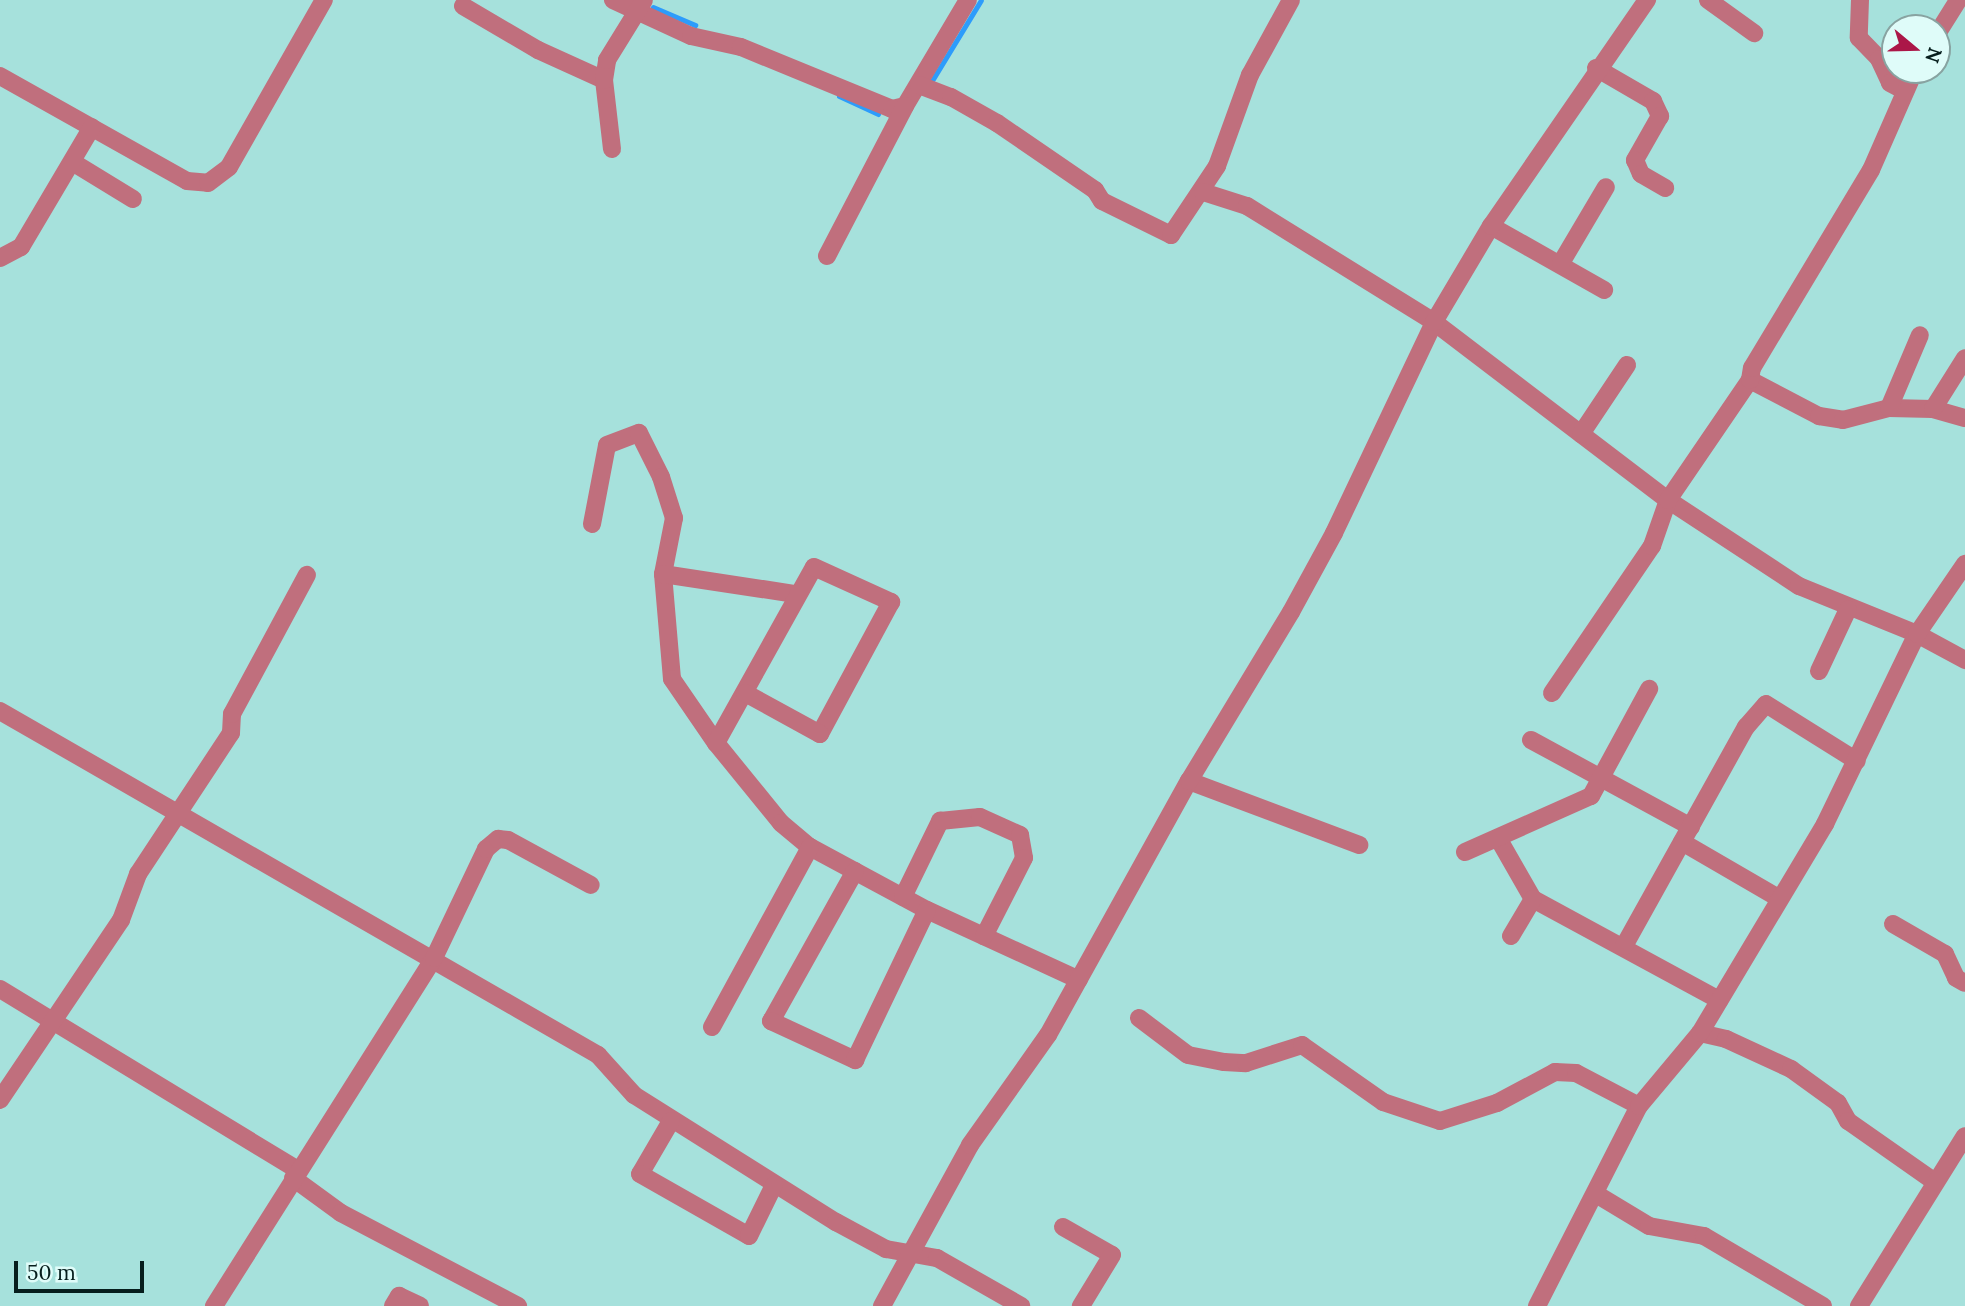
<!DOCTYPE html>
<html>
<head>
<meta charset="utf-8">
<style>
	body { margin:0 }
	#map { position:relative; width:1965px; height:1306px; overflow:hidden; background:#a6e1dc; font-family:Lora,serif }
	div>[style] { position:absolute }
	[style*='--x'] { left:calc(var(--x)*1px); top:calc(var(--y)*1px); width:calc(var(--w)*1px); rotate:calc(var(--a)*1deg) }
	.stream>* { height:5px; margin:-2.5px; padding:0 2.5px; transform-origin:2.5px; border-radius:2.5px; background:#2d9cfb }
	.minor>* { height:18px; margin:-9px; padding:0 9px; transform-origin:9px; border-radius:9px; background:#c06f7d }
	span { translate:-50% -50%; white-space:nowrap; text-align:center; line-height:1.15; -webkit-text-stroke:5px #dffcf9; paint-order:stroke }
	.north { position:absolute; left:1881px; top:14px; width:70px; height:70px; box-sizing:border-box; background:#dffcf9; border:2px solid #88a3a1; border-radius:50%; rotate:109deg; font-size:19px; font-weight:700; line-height:28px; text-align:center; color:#061e1d }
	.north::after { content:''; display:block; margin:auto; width:24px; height:32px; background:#ab1748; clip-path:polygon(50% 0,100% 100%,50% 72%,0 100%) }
	.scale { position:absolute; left:14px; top:1261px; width:130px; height:32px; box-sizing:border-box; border:4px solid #061e1d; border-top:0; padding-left:9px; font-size:21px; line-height:24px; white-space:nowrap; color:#061e1d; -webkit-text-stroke:5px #dffcf9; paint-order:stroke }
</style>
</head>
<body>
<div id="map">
	<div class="stream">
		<i style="--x:653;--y:7;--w:46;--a:23.2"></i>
		<i style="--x:933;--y:79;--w:92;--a:-58.7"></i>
		<i style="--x:839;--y:96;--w:43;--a:24.8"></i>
	</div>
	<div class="minor">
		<i style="--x:613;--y:0;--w:86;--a:24.8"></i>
		<i style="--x:691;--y:36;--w:51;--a:12.4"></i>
		<i style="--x:741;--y:47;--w:163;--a:22.3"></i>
		<i style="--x:892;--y:109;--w:13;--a:-13"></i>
		<i style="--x:905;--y:106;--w:123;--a:-59.3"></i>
		<i style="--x:1708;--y:0;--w:57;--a:35.7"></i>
		<i style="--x:1860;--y:0;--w:38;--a:92"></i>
		<i style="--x:1859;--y:38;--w:29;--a:46"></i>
		<i style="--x:1879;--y:59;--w:26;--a:65"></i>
		<i style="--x:1890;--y:83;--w:15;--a:28"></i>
		<i style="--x:463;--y:6;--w:87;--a:30.4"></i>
		<i style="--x:538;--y:50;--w:72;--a:24.4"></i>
		<i style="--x:1937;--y:34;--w:40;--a:-58"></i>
		<i style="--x:1596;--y:68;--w:66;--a:30.1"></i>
		<i style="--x:1653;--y:101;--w:17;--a:65"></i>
		<i style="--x:1660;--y:116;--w:51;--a:119.6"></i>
		<i style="--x:1635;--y:160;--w:15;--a:67"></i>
		<i style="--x:1641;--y:174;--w:28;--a:30"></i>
		<i style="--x:0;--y:76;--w:214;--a:29.3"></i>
		<i style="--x:187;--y:181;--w:21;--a:5"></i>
		<i style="--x:208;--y:183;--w:26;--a:-37"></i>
		<i style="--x:229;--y:167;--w:192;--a:-60.4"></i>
		<i style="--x:919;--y:85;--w:34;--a:21"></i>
		<i style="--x:951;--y:97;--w:53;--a:29.5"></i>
		<i style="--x:997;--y:123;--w:119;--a:34.4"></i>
		<i style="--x:1095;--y:190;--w:13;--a:58"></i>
		<i style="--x:1102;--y:201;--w:77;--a:26.2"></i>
		<i style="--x:1171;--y:235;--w:83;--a:-56.3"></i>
		<i style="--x:1217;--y:166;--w:97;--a:-70.1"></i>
		<i style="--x:1250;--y:75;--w:85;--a:-61.3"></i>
		<i style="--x:612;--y:149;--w:69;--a:-96.6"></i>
		<i style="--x:604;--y:80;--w:20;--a:-81"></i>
		<i style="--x:607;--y:60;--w:70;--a:-58.3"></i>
		<i style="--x:74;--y:163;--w:69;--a:31.4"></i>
		<i style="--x:1203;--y:192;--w:46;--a:17.7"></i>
		<i style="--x:1247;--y:206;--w:220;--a:31.8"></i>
		<i style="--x:1434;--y:322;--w:294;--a:37.3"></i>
		<i style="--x:1668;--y:500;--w:157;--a:33.3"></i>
		<i style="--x:1799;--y:586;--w:127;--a:22.1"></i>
		<i style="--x:1917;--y:634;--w:55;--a:28.4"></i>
		<i style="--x:1491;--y:226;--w:130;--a:29.5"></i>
		<i style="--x:827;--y:256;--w:169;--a:-62.5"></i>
		<i style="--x:0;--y:258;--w:24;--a:-28"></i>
		<i style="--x:21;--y:247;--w:139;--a:-59.4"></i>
		<i style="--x:1561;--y:263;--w:88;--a:-59.4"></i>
		<i style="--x:1750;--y:380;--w:78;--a:27.6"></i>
		<i style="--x:1819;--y:416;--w:24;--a:9"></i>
		<i style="--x:1843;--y:420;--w:48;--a:-14.6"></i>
		<i style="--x:1889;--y:408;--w:44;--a:1.3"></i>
		<i style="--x:1933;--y:409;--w:33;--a:16"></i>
		<i style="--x:1889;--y:408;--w:79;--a:-67"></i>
		<i style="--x:1933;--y:409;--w:60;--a:-57.9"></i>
		<i style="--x:1581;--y:434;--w:83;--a:-56.3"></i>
		<i style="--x:592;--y:524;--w:80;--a:-79.2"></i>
		<i style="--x:607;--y:445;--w:34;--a:-21"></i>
		<i style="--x:639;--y:433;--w:49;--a:63.4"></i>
		<i style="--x:661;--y:477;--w:43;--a:72.4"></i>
		<i style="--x:674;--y:518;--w:57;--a:101.1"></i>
		<i style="--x:663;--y:574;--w:105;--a:85.1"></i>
		<i style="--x:672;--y:679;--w:78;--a:55.5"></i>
		<i style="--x:716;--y:743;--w:103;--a:50.9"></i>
		<i style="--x:781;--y:823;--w:38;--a:40"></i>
		<i style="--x:810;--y:847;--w:133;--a:28.3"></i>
		<i style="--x:927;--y:910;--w:167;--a:24.7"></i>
		<i style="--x:663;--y:574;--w:134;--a:8.6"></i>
		<i style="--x:1819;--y:671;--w:68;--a:-64.9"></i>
		<i style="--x:1552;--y:693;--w:178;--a:-55.8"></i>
		<i style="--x:1652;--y:546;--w:49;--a:-70.8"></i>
		<i style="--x:1668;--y:500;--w:145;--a:-55.7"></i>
		<i style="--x:1750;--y:380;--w:12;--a:-81"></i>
		<i style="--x:1752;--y:368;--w:231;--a:-59"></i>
		<i style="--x:1871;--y:170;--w:109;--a:-66.3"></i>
		<i style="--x:0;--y:711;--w:690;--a:29.91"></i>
		<i style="--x:598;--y:1055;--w:54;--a:48"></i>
		<i style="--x:634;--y:1095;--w:239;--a:32.2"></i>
		<i style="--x:836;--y:1222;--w:57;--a:28.4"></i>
		<i style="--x:886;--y:1249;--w:52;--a:10"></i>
		<i style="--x:937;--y:1258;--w:97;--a:29.7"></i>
		<i style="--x:1531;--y:740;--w:182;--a:28.5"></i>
		<i style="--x:716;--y:743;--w:201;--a:-60.9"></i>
		<i style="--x:814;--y:567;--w:85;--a:24.4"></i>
		<i style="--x:891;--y:602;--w:150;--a:118.3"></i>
		<i style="--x:820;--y:734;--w:85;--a:-151.3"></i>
		<i style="--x:1189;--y:781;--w:182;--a:20.6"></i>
		<i style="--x:1498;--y:838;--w:70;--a:60.2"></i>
		<i style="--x:1533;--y:899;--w:212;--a:28.5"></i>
		<i style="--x:1682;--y:842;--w:113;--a:30.2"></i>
		<i style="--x:1465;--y:852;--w:138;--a:-24"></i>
		<i style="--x:1591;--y:796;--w:122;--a:-61.5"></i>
		<i style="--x:855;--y:871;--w:172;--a:119.2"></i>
		<i style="--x:771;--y:1021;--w:93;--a:24.9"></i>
		<i style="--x:855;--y:1060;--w:166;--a:-64.4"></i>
		<i style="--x:903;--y:897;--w:85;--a:-64"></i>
		<i style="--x:940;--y:821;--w:40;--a:-5.7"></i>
		<i style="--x:980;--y:817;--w:44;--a:24.2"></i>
		<i style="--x:1020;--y:835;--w:23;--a:80"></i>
		<i style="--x:1024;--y:858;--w:88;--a:117.1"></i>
		<i style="--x:1893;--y:924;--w:60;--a:30"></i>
		<i style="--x:1945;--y:954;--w:26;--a:65"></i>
		<i style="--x:1956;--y:978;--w:10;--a:29"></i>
		<i style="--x:1511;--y:936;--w:43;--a:-59.3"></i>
		<i style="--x:1624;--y:946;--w:251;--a:-60.9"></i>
		<i style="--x:1746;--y:727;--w:30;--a:-49"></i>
		<i style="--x:1766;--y:704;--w:107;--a:32.1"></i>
		<i style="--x:0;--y:989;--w:349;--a:31.3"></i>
		<i style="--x:1139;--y:1018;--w:61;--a:37.1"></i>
		<i style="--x:1188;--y:1055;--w:37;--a:11"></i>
		<i style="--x:1224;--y:1062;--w:22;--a:3"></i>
		<i style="--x:1246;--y:1063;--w:59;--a:-17.8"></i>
		<i style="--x:1302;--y:1045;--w:99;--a:35.1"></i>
		<i style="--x:1383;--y:1102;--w:60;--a:18.4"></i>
		<i style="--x:1440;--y:1121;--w:60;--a:-17.5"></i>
		<i style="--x:1497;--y:1103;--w:66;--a:-28.1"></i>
		<i style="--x:1555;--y:1072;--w:21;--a:3"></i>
		<i style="--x:1576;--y:1073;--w:71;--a:27.6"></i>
		<i style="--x:712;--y:1027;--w:205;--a:-61.4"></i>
		<i style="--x:1700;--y:1033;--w:27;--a:13"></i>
		<i style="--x:1726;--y:1039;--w:72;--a:24.8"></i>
		<i style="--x:1791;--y:1069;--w:58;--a:35.9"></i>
		<i style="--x:1838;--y:1103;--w:21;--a:61"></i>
		<i style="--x:1848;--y:1121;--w:106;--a:35"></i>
		<i style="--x:0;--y:1100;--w:217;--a:-56.1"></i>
		<i style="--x:121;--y:920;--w:49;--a:-69.7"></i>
		<i style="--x:138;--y:874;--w:169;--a:-56.6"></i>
		<i style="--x:231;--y:733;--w:19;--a:-87"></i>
		<i style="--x:232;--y:714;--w:158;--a:-61.7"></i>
		<i style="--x:671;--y:1121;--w:61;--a:120.3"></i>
		<i style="--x:640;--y:1174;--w:125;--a:29.6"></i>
		<i style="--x:749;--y:1236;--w:57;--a:-63.9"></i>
		<i style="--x:293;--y:1178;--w:59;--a:36.1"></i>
		<i style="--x:341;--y:1213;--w:200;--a:27.7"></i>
		<i style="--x:1596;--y:1194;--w:62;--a:31.1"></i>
		<i style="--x:1649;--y:1226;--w:56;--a:10.3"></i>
		<i style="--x:1704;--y:1236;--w:138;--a:30.5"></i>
		<i style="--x:1063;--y:1227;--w:56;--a:29.7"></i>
		<i style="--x:1112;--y:1255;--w:60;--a:121.3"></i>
		<i style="--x:214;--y:1306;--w:412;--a:-57.7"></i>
		<i style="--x:434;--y:958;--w:121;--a:-64.5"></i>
		<i style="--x:486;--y:849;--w:16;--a:-40"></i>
		<i style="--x:498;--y:839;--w:10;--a:6"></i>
		<i style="--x:508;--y:840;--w:94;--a:28.5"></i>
		<i style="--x:393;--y:1306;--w:12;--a:-59"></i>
		<i style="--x:399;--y:1296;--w:23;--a:25"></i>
		<i style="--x:882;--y:1306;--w:183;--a:-61.3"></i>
		<i style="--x:970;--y:1145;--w:135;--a:-54.7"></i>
		<i style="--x:1048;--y:1035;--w:291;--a:-61"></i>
		<i style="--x:1189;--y:781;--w:197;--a:-58.9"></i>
		<i style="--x:1291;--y:612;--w:90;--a:-61.4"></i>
		<i style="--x:1334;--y:533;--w:233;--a:-64.6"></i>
		<i style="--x:1434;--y:322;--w:112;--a:-59.3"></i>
		<i style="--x:1491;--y:226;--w:275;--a:-55.4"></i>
		<i style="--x:1537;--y:1306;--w:225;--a:-63"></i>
		<i style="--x:1639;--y:1106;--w:95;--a:-50.1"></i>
		<i style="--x:1700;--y:1033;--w:244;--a:-59.1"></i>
		<i style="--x:1825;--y:824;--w:211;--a:-64.2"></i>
		<i style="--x:1917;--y:634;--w:85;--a:-55.6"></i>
		<i style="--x:1859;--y:1306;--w:200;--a:-58.1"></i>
	</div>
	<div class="north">N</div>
	<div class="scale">50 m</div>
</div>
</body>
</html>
